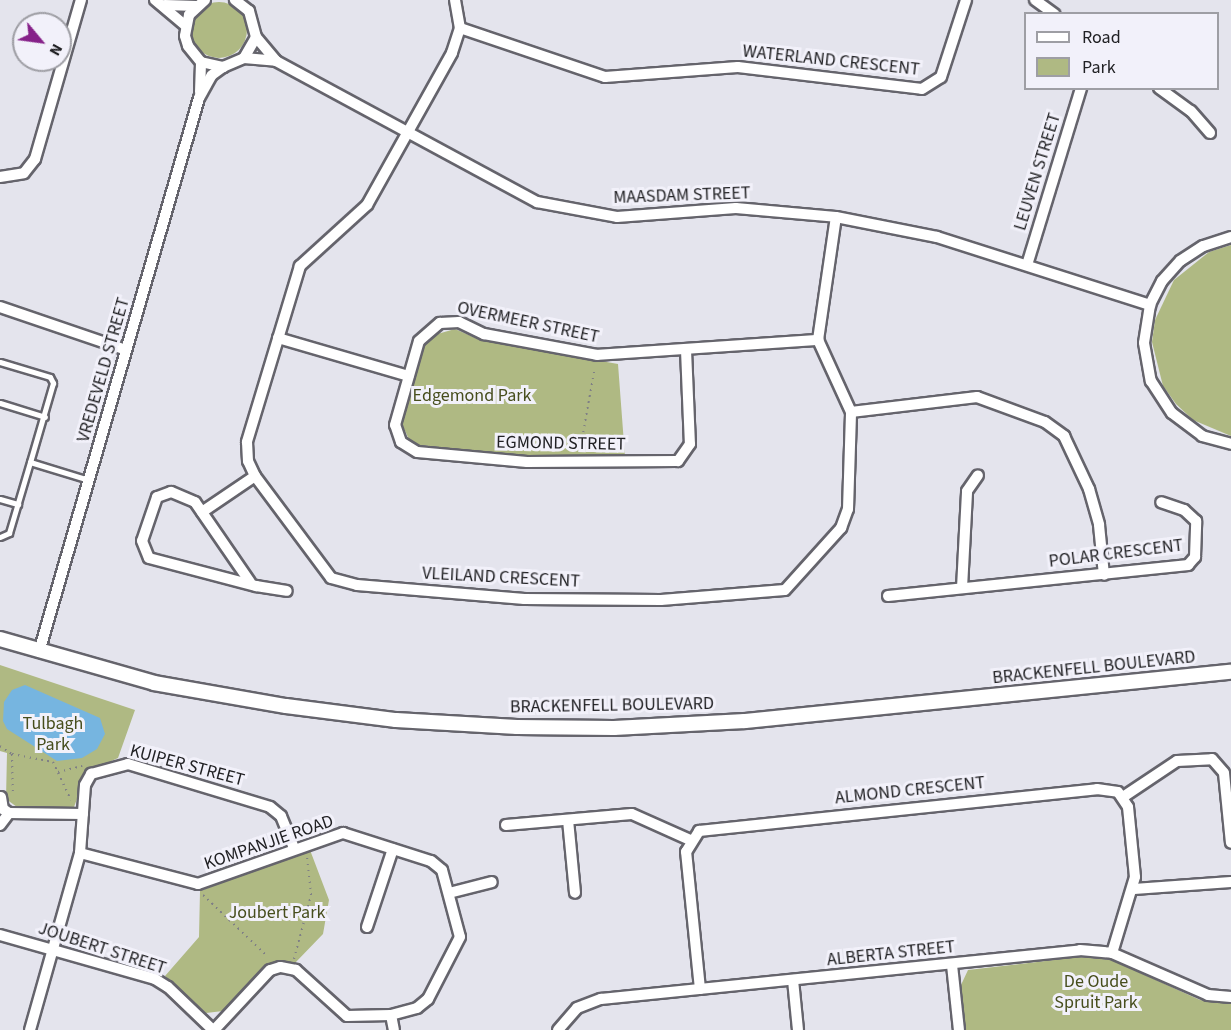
<!DOCTYPE html>
<html>
<head>
<meta charset="utf-8">
<style>
	body { margin:0 }
	#map { position:relative; width:1231px; height:1030px; overflow:hidden; background:#e4e4ed; font-family:"Source Sans 3",sans-serif }
	div>[style] { position:absolute }
	[style*='--x'] { left:calc(var(--x)*1px); top:calc(var(--y)*1px); width:calc(var(--w)*1px); rotate:calc(var(--a)*1deg) }
	.green>* { inset:0; background:#afb983 }
	.round { border-radius:50% }
	.water>* { inset:0; background:#76b5e0 }
	.path>* { height:2px; margin-top:-1px; transform-origin:0; background:repeating-linear-gradient(90deg,#7f7f85 0 1.5px,transparent 0 6px) }
	.roads { filter:drop-shadow(2px 0 #65646c) drop-shadow(-2px 0 #65646c) drop-shadow(0 2px #65646c) drop-shadow(0 -2px #65646c) }
	.service>* { height:5px; margin:-2.5px; padding:0 2.5px; transform-origin:2.5px; border-radius:2.5px; background:#fff }
	.minor>* { height:10px; margin:-5px; padding:0 5px; transform-origin:5px; border-radius:5px; background:#fff }
	.tertiary>* { height:14px; margin:-7px; padding:0 7px; transform-origin:7px; border-radius:7px; background:#fff }
	span { translate:-50% -50%; white-space:nowrap; text-align:center; line-height:1.15; -webkit-text-stroke:6px #f2f1fa; paint-order:stroke }
	.street-label { font-size:18px; color:#212124 }
	.park-label { font-size:18px; color:#474e1d }
	.legend { position:absolute; left:1024px; top:12px; width:195px; height:78px; box-sizing:border-box; background:#f2f1fa; border:2px solid #9e9ea4; margin:0; padding:8px 10px; list-style:none; font-size:18px; color:#212124 }
	.legend li { display:flex; align-items:center; gap:12px; height:30px }
	.legend b { width:30px; border:2px solid #9e9ea4 }
	.north { position:absolute; left:12px; top:12px; width:60px; height:60px; box-sizing:border-box; background:#f2f1fa; border:2px solid #9e9ea4; border-radius:50%; rotate:119deg; font-size:16px; font-weight:700; line-height:24px; text-align:center; color:#212124 }
	.north::after { content:''; display:block; margin:auto; width:21px; height:27px; background:#862189; clip-path:polygon(50% 0,100% 100%,50% 72%,0 100%) }
</style>
</head>
<body>
<div id="map">
	<div class="green">
		<i class="round" style="left:191px;top:2px;width:56px;height:56px"></i>
		<i style="clip-path:polygon(1231px 245px,1231px 436px,1193px 420px,1176px 404px,1163px 386px,1152px 342px,1155px 320px,1174px 280px,1209px 252px)"></i>
		<i style="clip-path:polygon(455px 329px,480px 340px,618px 364px,625px 457px,540px 458px,411px 444px,402px 424px,425px 345px,434px 335px)"></i>
		<i style="clip-path:polygon(0 665px,135px 710px,118px 758px,87px 772px,74px 807px,17px 807px,6px 799px,7px 753px,0 751px)"></i>
		<i style="clip-path:polygon(310px 850px,329px 900px,323px 934px,295px 963px,281px 960px,269px 964px,223px 1011px,206px 1013px,165px 976px,199px 937px,200px 891px)"></i>
		<i style="clip-path:polygon(1079px 957px,1112px 960px,1200px 1000px,1231px 1004px,1231px 1030px,965px 1030px,961px 985px,968px 970px)"></i>
	</div>
	<div class="water">
		<i style="clip-path:polygon(25px 685px,100px 718px,105px 734px,97px 749px,82px 758px,57px 761px,7px 729px,3px 721px,4px 702px,12px 690px)"></i>
	</div>
	<div class="path">
		<i style="--x:580;--y:450;--w:84;--a:-79.8"></i>
		<i style="--x:0;--y:746;--w:14;--a:34"></i>
		<i style="--x:12;--y:754;--w:40;--a:88.6"></i>
		<i style="--x:12;--y:754;--w:42;--a:11"></i>
		<i style="--x:53;--y:762;--w:42;--a:64.7"></i>
		<i style="--x:58;--y:772;--w:25;--a:-14"></i>
		<i style="--x:203;--y:895;--w:90;--a:43.6"></i>
		<i style="--x:294;--y:959;--w:66;--a:-75.1"></i>
		<i style="--x:311;--y:895;--w:39;--a:-96"></i>
	</div>
	<div class="roads">
		<div class="service">
			<i style="--x:0;--y:362;--w:52;--a:16.7"></i>
			<i style="--x:50;--y:377;--w:7;--a:63"></i>
			<i style="--x:53;--y:383;--w:82;--a:106.2"></i>
			<i style="--x:0;--y:403;--w:47;--a:17.3"></i>
			<i style="--x:0;--y:499;--w:19;--a:16"></i>
			<i style="--x:0;--y:537;--w:10;--a:-24"></i>
			<i style="--x:9;--y:533;--w:74;--a:-73.5"></i>
			<i style="--x:30;--y:462;--w:62;--a:17"></i>
		</div>
		<div class="minor">
			<i style="--x:155;--y:0;--w:40;--a:40"></i>
			<i style="--x:205;--y:0;--w:22;--a:137"></i>
			<i style="--x:189;--y:15;--w:21;--a:101"></i>
			<i style="--x:185;--y:36;--w:10;--a:73"></i>
			<i style="--x:188;--y:46;--w:21;--a:51"></i>
			<i style="--x:201;--y:62;--w:23;--a:13"></i>
			<i style="--x:223;--y:67;--w:23;--a:-23"></i>
			<i style="--x:244;--y:58;--w:24;--a:-60"></i>
			<i style="--x:256;--y:37;--w:27;--a:-105"></i>
			<i style="--x:249;--y:11;--w:18;--a:-142"></i>
			<i style="--x:455;--y:0;--w:28;--a:80"></i>
			<i style="--x:460;--y:28;--w:26;--a:108"></i>
			<i style="--x:452;--y:53;--w:174;--a:119.2"></i>
			<i style="--x:367;--y:205;--w:91;--a:137.7"></i>
			<i style="--x:300;--y:266;--w:184;--a:106.8"></i>
			<i style="--x:247;--y:442;--w:19;--a:87"></i>
			<i style="--x:248;--y:461;--w:17;--a:65"></i>
			<i style="--x:255;--y:476;--w:127;--a:53.3"></i>
			<i style="--x:331;--y:578;--w:27;--a:15"></i>
			<i style="--x:357;--y:585;--w:168;--a:4.8"></i>
			<i style="--x:524;--y:599;--w:137;--a:0.4"></i>
			<i style="--x:661;--y:600;--w:124;--a:-4.6"></i>
			<i style="--x:785;--y:590;--w:84;--a:-47.9"></i>
			<i style="--x:841;--y:528;--w:20;--a:-70"></i>
			<i style="--x:848;--y:509;--w:97;--a:-88.2"></i>
			<i style="--x:851;--y:412;--w:79;--a:-114.6"></i>
			<i style="--x:818;--y:340;--w:124;--a:-81.7"></i>
			<i style="--x:1035;--y:0;--w:24;--a:36"></i>
			<i style="--x:165;--y:5;--w:31;--a:2"></i>
			<i style="--x:460;--y:28;--w:153;--a:18.7"></i>
			<i style="--x:605;--y:77;--w:133;--a:-4.3"></i>
			<i style="--x:738;--y:67;--w:185;--a:6.8"></i>
			<i style="--x:922;--y:89;--w:22;--a:-32"></i>
			<i style="--x:941;--y:77;--w:81;--a:-72"></i>
			<i style="--x:256;--y:37;--w:31;--a:50"></i>
			<i style="--x:244;--y:58;--w:32;--a:5"></i>
			<i style="--x:276;--y:61;--w:297;--a:28.4"></i>
			<i style="--x:537;--y:202;--w:81;--a:10.6"></i>
			<i style="--x:617;--y:217;--w:119;--a:-4.3"></i>
			<i style="--x:736;--y:208;--w:100;--a:5.1"></i>
			<i style="--x:836;--y:217;--w:103;--a:11.2"></i>
			<i style="--x:937;--y:237;--w:224;--a:17.7"></i>
			<i style="--x:1159;--y:88;--w:39;--a:36"></i>
			<i style="--x:1191;--y:111;--w:29;--a:49"></i>
			<i style="--x:200;--y:92;--w:30;--a:-88"></i>
			<i style="--x:0;--y:177;--w:24;--a:-9"></i>
			<i style="--x:24;--y:173;--w:18;--a:-52"></i>
			<i style="--x:35;--y:159;--w:166;--a:-73.9"></i>
			<i style="--x:1231;--y:237;--w:29;--a:162"></i>
			<i style="--x:1203;--y:246;--w:27;--a:147"></i>
			<i style="--x:1180;--y:261;--w:27;--a:132"></i>
			<i style="--x:1162;--y:281;--w:27;--a:117"></i>
			<i style="--x:1150;--y:305;--w:38;--a:99"></i>
			<i style="--x:1144;--y:343;--w:39;--a:80"></i>
			<i style="--x:1151;--y:381;--w:38;--a:57"></i>
			<i style="--x:1172;--y:413;--w:38;--a:37"></i>
			<i style="--x:1202;--y:436;--w:30;--a:15"></i>
			<i style="--x:1027;--y:265;--w:185;--a:-73"></i>
			<i style="--x:0;--y:307;--w:133;--a:18.8"></i>
			<i style="--x:278;--y:338;--w:136;--a:16.2"></i>
			<i style="--x:686;--y:350;--w:94;--a:87.6"></i>
			<i style="--x:690;--y:444;--w:21;--a:125"></i>
			<i style="--x:678;--y:461;--w:151;--a:179.6"></i>
			<i style="--x:527;--y:462;--w:110;--a:-174.8"></i>
			<i style="--x:417;--y:452;--w:19;--a:-148"></i>
			<i style="--x:401;--y:442;--w:18;--a:-109"></i>
			<i style="--x:395;--y:425;--w:87;--a:-74.1"></i>
			<i style="--x:419;--y:341;--w:28;--a:-41"></i>
			<i style="--x:440;--y:323;--w:19;--a:-3"></i>
			<i style="--x:459;--y:322;--w:28;--a:26"></i>
			<i style="--x:484;--y:334;--w:115;--a:10.5"></i>
			<i style="--x:597;--y:355;--w:222;--a:-3.9"></i>
			<i style="--x:851;--y:412;--w:127;--a:-6.8"></i>
			<i style="--x:977;--y:397;--w:72;--a:20.2"></i>
			<i style="--x:1045;--y:422;--w:24;--a:36"></i>
			<i style="--x:1064;--y:436;--w:59;--a:64.7"></i>
			<i style="--x:1089;--y:489;--w:37;--a:74"></i>
			<i style="--x:1099;--y:525;--w:50;--a:84.3"></i>
			<i style="--x:202;--y:512;--w:64;--a:-34.2"></i>
			<i style="--x:250;--y:582;--w:97;--a:-124.5"></i>
			<i style="--x:195;--y:502;--w:26;--a:-157"></i>
			<i style="--x:171;--y:492;--w:15;--a:160"></i>
			<i style="--x:157;--y:497;--w:46;--a:108.8"></i>
			<i style="--x:142;--y:541;--w:18;--a:68"></i>
			<i style="--x:149;--y:558;--w:111;--a:14.7"></i>
			<i style="--x:256;--y:586;--w:31;--a:9"></i>
			<i style="--x:962;--y:588;--w:97;--a:-87"></i>
			<i style="--x:967;--y:491;--w:19;--a:-55"></i>
			<i style="--x:888;--y:596;--w:302;--a:-5.9"></i>
			<i style="--x:1188;--y:565;--w:11;--a:-49"></i>
			<i style="--x:1195;--y:557;--w:36;--a:-88"></i>
			<i style="--x:1196;--y:521;--w:16;--a:-137"></i>
			<i style="--x:1184;--y:510;--w:24;--a:-161"></i>
			<i style="--x:39;--y:652;--w:577;--a:-73.89"></i>
			<i style="--x:199;--y:98;--w:26;--a:-61"></i>
			<i style="--x:212;--y:75;--w:14;--a:-36"></i>
			<i style="--x:1;--y:797;--w:12;--a:81"></i>
			<i style="--x:3;--y:809;--w:7;--a:34"></i>
			<i style="--x:1123;--y:797;--w:65;--a:-33.7"></i>
			<i style="--x:1177;--y:761;--w:35;--a:-3"></i>
			<i style="--x:1212;--y:759;--w:18;--a:49"></i>
			<i style="--x:1224;--y:773;--w:70;--a:84.3"></i>
			<i style="--x:568;--y:820;--w:73;--a:84.5"></i>
			<i style="--x:0;--y:825;--w:15;--a:-53"></i>
			<i style="--x:9;--y:813;--w:74;--a:0.8"></i>
			<i style="--x:506;--y:825;--w:126;--a:-5"></i>
			<i style="--x:632;--y:814;--w:64;--a:24.1"></i>
			<i style="--x:80;--y:853;--w:122;--a:14.7"></i>
			<i style="--x:198;--y:884;--w:154;--a:-19.4"></i>
			<i style="--x:343;--y:833;--w:92;--a:17.7"></i>
			<i style="--x:431;--y:861;--w:14;--a:39"></i>
			<i style="--x:442;--y:870;--w:69;--a:75"></i>
			<i style="--x:460;--y:937;--w:70;--a:117.3"></i>
			<i style="--x:428;--y:999;--w:14;--a:141"></i>
			<i style="--x:417;--y:1008;--w:27;--a:165"></i>
			<i style="--x:391;--y:1015;--w:44;--a:178.7"></i>
			<i style="--x:347;--y:1016;--w:69;--a:-138"></i>
			<i style="--x:296;--y:970;--w:16;--a:-169"></i>
			<i style="--x:280;--y:967;--w:10;--a:163"></i>
			<i style="--x:270;--y:970;--w:82;--a:133"></i>
			<i style="--x:1134;--y:889;--w:97;--a:-4.1"></i>
			<i style="--x:449;--y:893;--w:44;--a:-14.3"></i>
			<i style="--x:367;--y:927;--w:82;--a:-71.6"></i>
			<i style="--x:0;--y:935;--w:161;--a:15.8"></i>
			<i style="--x:155;--y:979;--w:15;--a:32"></i>
			<i style="--x:168;--y:987;--w:62;--a:43.7"></i>
			<i style="--x:952;--y:965;--w:65;--a:83.9"></i>
			<i style="--x:793;--y:980;--w:50;--a:84.3"></i>
			<i style="--x:700;--y:989;--w:138;--a:-95.8"></i>
			<i style="--x:686;--y:852;--w:25;--a:-58"></i>
			<i style="--x:699;--y:831;--w:400;--a:-6"></i>
			<i style="--x:1097;--y:789;--w:21;--a:8"></i>
			<i style="--x:1118;--y:792;--w:18;--a:56"></i>
			<i style="--x:1128;--y:807;--w:70;--a:84.3"></i>
			<i style="--x:1135;--y:877;--w:79;--a:106.8"></i>
			<i style="--x:391;--y:1015;--w:15;--a:79"></i>
			<i style="--x:30;--y:1030;--w:184;--a:-74.2"></i>
			<i style="--x:80;--y:853;--w:68;--a:-85.8"></i>
			<i style="--x:85;--y:785;--w:13;--a:-61"></i>
			<i style="--x:91;--y:774;--w:38;--a:-15"></i>
			<i style="--x:128;--y:764;--w:148;--a:16.8"></i>
			<i style="--x:270;--y:807;--w:14;--a:39"></i>
			<i style="--x:281;--y:816;--w:35;--a:68"></i>
			<i style="--x:558;--y:1030;--w:29;--a:-49"></i>
			<i style="--x:577;--y:1008;--w:26;--a:-21"></i>
			<i style="--x:601;--y:999;--w:481;--a:-5.8"></i>
			<i style="--x:1080;--y:950;--w:32;--a:5"></i>
			<i style="--x:1112;--y:953;--w:105;--a:23.6"></i>
			<i style="--x:1208;--y:995;--w:23;--a:5"></i>
		</div>
		<div class="tertiary">
			<i style="--x:0;--y:639;--w:160;--a:15.9"></i>
			<i style="--x:154;--y:683;--w:134;--a:9.9"></i>
			<i style="--x:286;--y:706;--w:111;--a:7.3"></i>
			<i style="--x:396;--y:720;--w:121;--a:3.3"></i>
			<i style="--x:517;--y:727;--w:97;--a:0.6"></i>
			<i style="--x:614;--y:728;--w:131;--a:-3.1"></i>
			<i style="--x:745;--y:721;--w:488;--a:-5.8"></i>
		</div>
	</div>
	<div class="street-label">
		<span style="left:831px;top:61px;rotate:6deg">WATERLAND CRESCENT</span>
		<span style="left:1038px;top:172px;rotate:-73deg">LEUVEN STREET</span>
		<span style="left:682px;top:196px;rotate:-2deg">MAASDAM STREET</span>
		<span style="left:528px;top:323px;rotate:12deg">OVERMEER STREET</span>
		<span style="left:104px;top:370px;rotate:-74deg">VREDEVELD STREET</span>
		<span style="left:561px;top:444px;rotate:1deg">EGMOND STREET</span>
		<span style="left:1116px;top:554px;rotate:-7deg">POLAR CRESCENT</span>
		<span style="left:501px;top:578px;rotate:3deg">VLEILAND CRESCENT</span>
		<span style="left:1094px;top:668px;rotate:-6deg">BRACKENFELL BOULEVARD</span>
		<span style="left:612px;top:706px;rotate:-1deg">BRACKENFELL BOULEVARD</span>
		<span style="left:187px;top:766px;rotate:15deg">KUIPER STREET</span>
		<span style="left:910px;top:791px;rotate:-6deg">ALMOND CRESCENT</span>
		<span style="left:269px;top:843px;rotate:-19deg">KOMPANJIE ROAD</span>
		<span style="left:102px;top:949px;rotate:18deg">JOUBERT STREET</span>
		<span style="left:891px;top:954px;rotate:-6deg">ALBERTA STREET</span>
	</div>
	<div class="park-label">
		<span style="left:472px;top:396px">Edgemond Park</span>
		<span style="left:53px;top:735px">Tulbagh<br>Park</span>
		<span style="left:277px;top:913px">Joubert Park</span>
		<span style="left:1096px;top:993px">De Oude<br>Spruit Park</span>
	</div>
	<ul class="legend">
	<li><b style="height:8px;background:#fff"></b>Road</li>
	<li><b style="height:16px;background:#afb983"></b>Park</li>
	</ul>
	<div class="north">N</div>
</div>
</body>
</html>
